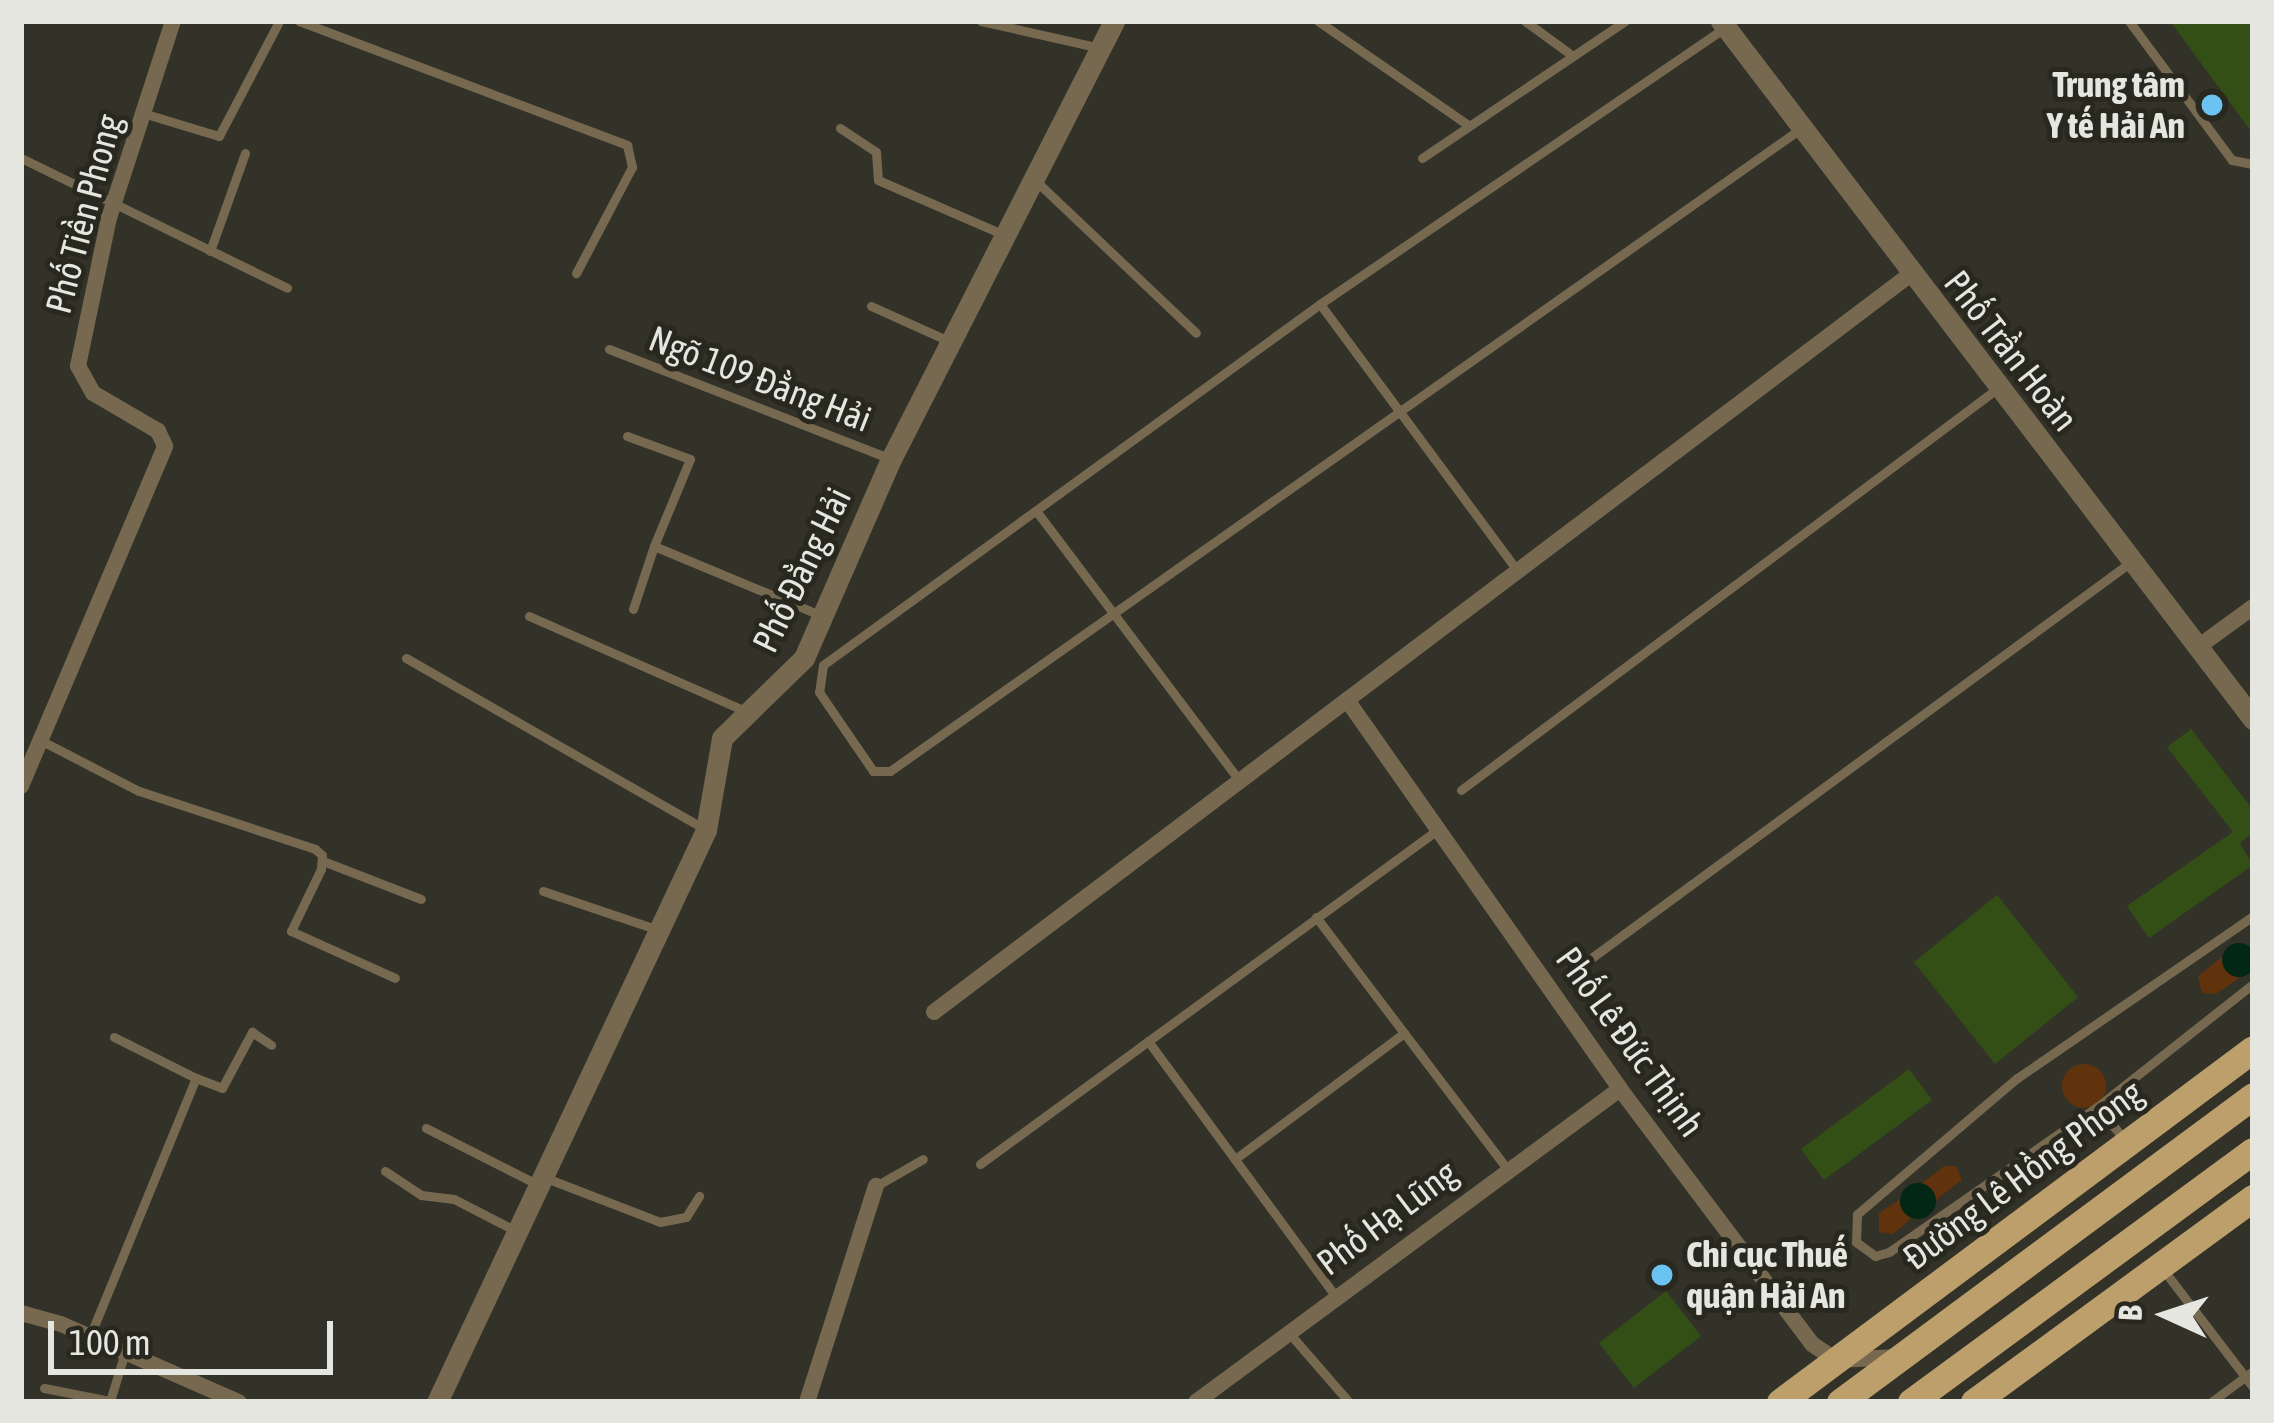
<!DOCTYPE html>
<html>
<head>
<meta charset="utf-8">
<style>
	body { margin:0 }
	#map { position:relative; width:2274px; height:1423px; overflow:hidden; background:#323229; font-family:"Asap Condensed",sans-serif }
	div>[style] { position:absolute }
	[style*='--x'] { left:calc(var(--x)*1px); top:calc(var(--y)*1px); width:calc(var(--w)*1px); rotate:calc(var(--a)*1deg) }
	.green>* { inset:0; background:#61330c }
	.round { border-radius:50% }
	.water>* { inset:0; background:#022715 }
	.building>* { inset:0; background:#334f16 }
	.service>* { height:9px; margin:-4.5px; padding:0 4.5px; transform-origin:4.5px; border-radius:4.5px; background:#776950 }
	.minor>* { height:16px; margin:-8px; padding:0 8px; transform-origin:8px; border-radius:8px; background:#776950 }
	.tertiary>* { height:21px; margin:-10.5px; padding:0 10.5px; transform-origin:10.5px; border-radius:10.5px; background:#776950 }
	.primary>* { height:27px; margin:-13.5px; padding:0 13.5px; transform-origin:13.5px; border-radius:13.5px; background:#bd9f6b }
	.dots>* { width:33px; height:33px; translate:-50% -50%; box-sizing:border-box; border:6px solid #28281f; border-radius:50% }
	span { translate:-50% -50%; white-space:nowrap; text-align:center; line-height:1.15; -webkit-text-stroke:10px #28281f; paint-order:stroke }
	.poi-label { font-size:36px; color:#e6e6e0; font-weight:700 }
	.right { translate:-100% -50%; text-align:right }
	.left { translate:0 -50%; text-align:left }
	.street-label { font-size:36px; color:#e6e6e0 }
	.frame { position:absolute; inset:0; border:24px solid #e6e6e0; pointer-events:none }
	.north { position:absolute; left:2106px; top:1255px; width:120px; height:120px; -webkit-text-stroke:9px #28281f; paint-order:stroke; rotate:273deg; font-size:33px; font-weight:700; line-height:48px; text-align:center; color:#e6e6e0 }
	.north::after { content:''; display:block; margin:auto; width:42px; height:54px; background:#e6e6e0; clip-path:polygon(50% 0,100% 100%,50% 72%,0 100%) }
	.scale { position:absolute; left:48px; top:1321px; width:285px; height:54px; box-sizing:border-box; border:6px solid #e6e6e0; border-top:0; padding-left:15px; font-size:36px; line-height:42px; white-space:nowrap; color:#e6e6e0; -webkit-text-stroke:9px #28281f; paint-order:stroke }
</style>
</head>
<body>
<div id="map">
	<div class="green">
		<i style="clip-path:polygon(2223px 956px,2225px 968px,2239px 978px,2216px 994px,2202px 993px,2198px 976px)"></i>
		<i class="round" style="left:2062px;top:1064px;width:44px;height:44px"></i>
		<i style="clip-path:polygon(1944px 1166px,1956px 1166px,1962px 1180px,1936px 1200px,1922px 1183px)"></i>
		<i style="clip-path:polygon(1899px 1200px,1912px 1218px,1893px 1234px,1879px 1232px,1879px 1213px)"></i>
	</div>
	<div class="water">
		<i class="round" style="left:2222px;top:943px;width:34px;height:34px"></i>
		<i class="round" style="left:1900px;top:1183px;width:36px;height:36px"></i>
	</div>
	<div class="building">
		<i style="clip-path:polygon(2170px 21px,2253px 21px,2253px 134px)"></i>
		<i style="clip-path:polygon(2191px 729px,2253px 810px,2253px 833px,2240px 843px,2253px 865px,2149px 938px,2127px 906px,2233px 832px,2167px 747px)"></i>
		<i style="clip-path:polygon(1997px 895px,2078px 997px,1995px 1064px,1914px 962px)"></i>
		<i style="clip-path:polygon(1909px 1069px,1932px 1100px,1824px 1180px,1801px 1149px)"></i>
		<i style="clip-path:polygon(1666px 1291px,1701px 1336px,1634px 1388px,1599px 1343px)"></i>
	</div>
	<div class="service">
		<i style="--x:299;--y:21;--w:351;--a:20.7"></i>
		<i style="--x:627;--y:145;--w:23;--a:77"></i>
		<i style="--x:632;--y:167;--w:120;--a:117.8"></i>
		<i style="--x:981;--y:21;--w:123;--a:12.7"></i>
		<i style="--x:1318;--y:21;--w:183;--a:34.7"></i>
		<i style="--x:1525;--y:21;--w:59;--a:36.1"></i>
		<i style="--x:2129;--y:21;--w:173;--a:53.5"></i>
		<i style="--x:2232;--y:160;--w:21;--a:11"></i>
		<i style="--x:1723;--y:29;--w:488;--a:145.7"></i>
		<i style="--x:1320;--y:304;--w:614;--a:144.01"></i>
		<i style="--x:823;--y:665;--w:27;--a:98"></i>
		<i style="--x:819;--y:692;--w:96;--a:55.6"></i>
		<i style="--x:873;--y:771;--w:17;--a:0"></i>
		<i style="--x:890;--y:771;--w:1114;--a:-35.2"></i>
		<i style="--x:146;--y:114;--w:76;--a:16.8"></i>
		<i style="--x:219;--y:136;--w:130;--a:-62.4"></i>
		<i style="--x:840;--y:128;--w:43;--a:33.7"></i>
		<i style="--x:876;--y:152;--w:28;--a:86"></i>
		<i style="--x:878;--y:180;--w:135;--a:23.5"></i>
		<i style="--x:21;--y:158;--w:296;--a:26"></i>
		<i style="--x:1422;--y:158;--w:245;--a:-34"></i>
		<i style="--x:1037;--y:182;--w:219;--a:43.5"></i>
		<i style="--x:210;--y:251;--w:104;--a:-70.3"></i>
		<i style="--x:1320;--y:304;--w:333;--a:53.5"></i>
		<i style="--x:871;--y:306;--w:88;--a:24.2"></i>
		<i style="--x:609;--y:349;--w:300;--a:21.3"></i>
		<i style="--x:627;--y:436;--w:67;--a:20.1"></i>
		<i style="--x:690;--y:459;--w:94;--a:112.5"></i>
		<i style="--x:654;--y:546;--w:182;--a:22.6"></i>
		<i style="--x:1037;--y:512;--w:337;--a:53"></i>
		<i style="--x:633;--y:609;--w:66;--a:-71.6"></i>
		<i style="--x:529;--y:616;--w:239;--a:23.7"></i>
		<i style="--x:406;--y:658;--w:346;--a:29.8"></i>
		<i style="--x:40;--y:740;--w:111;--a:27.3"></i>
		<i style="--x:139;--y:791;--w:185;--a:18.2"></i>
		<i style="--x:315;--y:849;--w:9;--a:41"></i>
		<i style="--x:322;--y:855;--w:14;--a:94"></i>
		<i style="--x:321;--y:869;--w:69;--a:115.8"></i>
		<i style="--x:291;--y:931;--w:114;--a:24.3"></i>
		<i style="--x:1461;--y:790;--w:671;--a:-36.82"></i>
		<i style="--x:323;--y:861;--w:105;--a:21.2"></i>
		<i style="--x:543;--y:891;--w:122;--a:18.6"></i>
		<i style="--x:2253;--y:916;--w:286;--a:145.5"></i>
		<i style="--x:2017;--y:1078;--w:210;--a:139.6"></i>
		<i style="--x:1857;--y:1214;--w:28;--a:92"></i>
		<i style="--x:1856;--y:1242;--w:24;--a:36"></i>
		<i style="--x:1875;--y:1256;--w:15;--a:-16"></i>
		<i style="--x:1889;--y:1252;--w:254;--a:-34.9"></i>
		<i style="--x:2097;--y:1107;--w:199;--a:-38.3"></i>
		<i style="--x:1316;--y:917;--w:316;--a:52.8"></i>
		<i style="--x:1590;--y:959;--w:672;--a:-36.29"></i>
		<i style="--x:114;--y:1037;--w:92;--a:26.6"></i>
		<i style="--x:1148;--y:1041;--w:319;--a:53.7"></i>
		<i style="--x:2097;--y:1107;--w:45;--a:49.5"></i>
		<i style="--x:426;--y:1128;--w:124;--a:26.8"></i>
		<i style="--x:1235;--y:1159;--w:211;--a:-36.7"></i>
		<i style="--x:980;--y:1164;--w:570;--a:-36.15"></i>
		<i style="--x:385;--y:1171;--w:43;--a:33.7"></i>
		<i style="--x:421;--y:1195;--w:33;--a:7"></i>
		<i style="--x:454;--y:1199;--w:70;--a:27.3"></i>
		<i style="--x:546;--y:1178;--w:122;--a:21.1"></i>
		<i style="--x:660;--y:1222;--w:26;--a:-11"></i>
		<i style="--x:686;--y:1217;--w:25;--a:-58"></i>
		<i style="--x:876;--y:1186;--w:54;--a:-29.9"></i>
		<i style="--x:2162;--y:1268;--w:150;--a:52.6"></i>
		<i style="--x:1289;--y:1333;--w:91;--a:49"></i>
		<i style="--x:90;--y:1336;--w:279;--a:-67.7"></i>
		<i style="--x:196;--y:1078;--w:28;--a:21"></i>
		<i style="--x:222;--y:1088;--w:64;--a:-61.8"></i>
		<i style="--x:252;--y:1032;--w:23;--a:34"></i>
		<i style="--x:44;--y:1388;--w:67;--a:11.1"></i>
		<i style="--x:110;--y:1401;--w:51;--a:-73"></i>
		<i style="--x:2211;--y:1402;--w:52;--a:-36.4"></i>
	</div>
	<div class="minor">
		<i style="--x:2198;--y:647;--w:68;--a:-36"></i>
		<i style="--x:1347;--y:700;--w:475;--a:54.9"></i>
		<i style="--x:1620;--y:1089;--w:319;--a:53"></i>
		<i style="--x:1812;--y:1344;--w:29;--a:34"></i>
		<i style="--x:1836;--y:1360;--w:62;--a:-2.8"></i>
		<i style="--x:21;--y:786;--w:369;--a:-67"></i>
		<i style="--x:165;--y:446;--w:17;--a:-115"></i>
		<i style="--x:158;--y:431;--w:75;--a:-149.7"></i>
		<i style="--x:93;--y:393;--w:31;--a:-119"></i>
		<i style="--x:78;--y:366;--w:151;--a:-78.2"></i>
		<i style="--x:109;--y:218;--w:207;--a:-72"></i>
		<i style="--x:934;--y:1012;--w:1224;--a:-37.07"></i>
		<i style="--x:21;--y:1313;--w:41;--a:15.4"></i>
		<i style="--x:61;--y:1324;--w:194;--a:23.7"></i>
		<i style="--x:807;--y:1402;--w:227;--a:-72.3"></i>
		<i style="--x:1196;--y:1402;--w:527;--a:-36.44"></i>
	</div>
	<div class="tertiary">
		<i style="--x:1721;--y:21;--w:878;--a:52.69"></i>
		<i style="--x:437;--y:1402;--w:632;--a:-64.81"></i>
		<i style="--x:706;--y:830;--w:93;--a:-80.1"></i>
		<i style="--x:722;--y:738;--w:115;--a:-44.3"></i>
		<i style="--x:804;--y:658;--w:217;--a:-66.4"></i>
		<i style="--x:891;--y:459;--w:492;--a:-63"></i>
	</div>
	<div class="primary">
		<i style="--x:1780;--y:1402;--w:590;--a:-36.73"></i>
		<i style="--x:1840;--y:1402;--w:514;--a:-36.54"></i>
		<i style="--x:1911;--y:1402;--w:424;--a:-36.3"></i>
		<i style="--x:1974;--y:1402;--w:346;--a:-36.2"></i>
	</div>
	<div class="dots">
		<i style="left:2212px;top:105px;background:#6bc3f2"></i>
		<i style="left:1662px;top:1275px;background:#6bc3f2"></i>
	</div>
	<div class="poi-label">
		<span class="right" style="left:2185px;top:105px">Trung tâm<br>Y tế Hải An</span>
		<span class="left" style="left:1686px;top:1275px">Chi cục Thuế<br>quận Hải An</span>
	</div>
	<div class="street-label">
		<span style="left:84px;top:214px;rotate:-75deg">Phố Tiền Phong</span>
		<span style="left:2011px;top:351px;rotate:52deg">Phố Trần Hoàn</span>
		<span style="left:760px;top:379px;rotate:21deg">Ngõ 109 Đằng Hải</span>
		<span style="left:802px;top:570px;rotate:-64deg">Phố Đằng Hải</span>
		<span style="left:1630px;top:1042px;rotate:54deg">Phố Lê Đức Thịnh</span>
		<span style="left:2023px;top:1175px;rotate:-37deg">Đường Lê Hồng Phong</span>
		<span style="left:1387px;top:1218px;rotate:-37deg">Phố Hạ Lũng</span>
	</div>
	<div class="frame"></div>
	<div class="north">B</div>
	<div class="scale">100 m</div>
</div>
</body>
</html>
